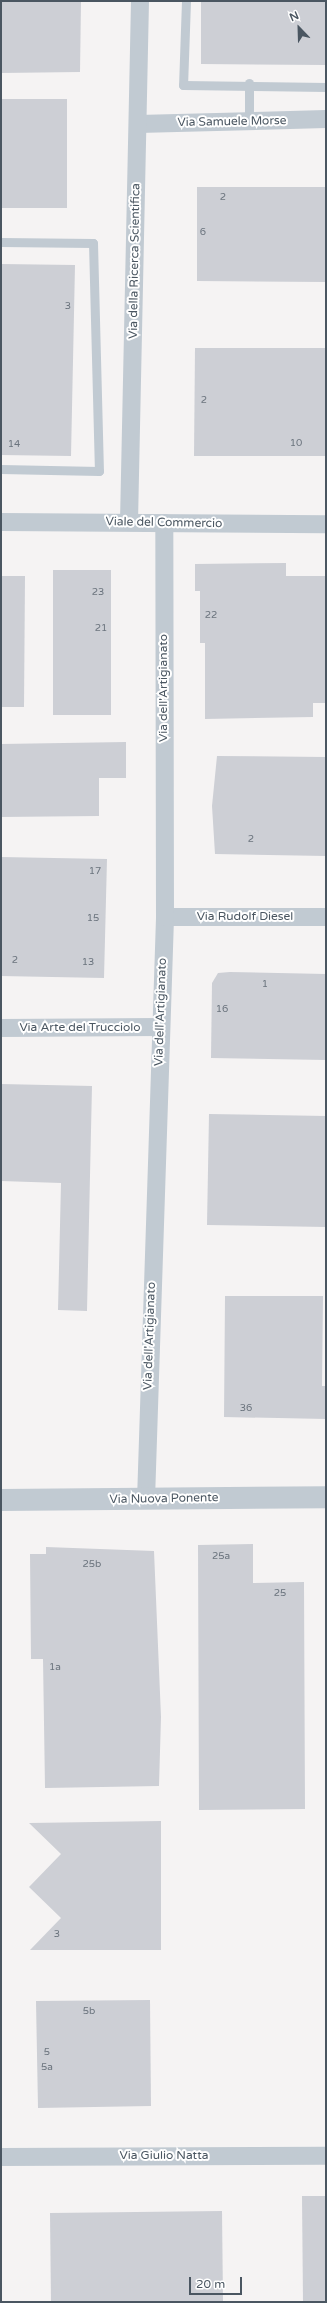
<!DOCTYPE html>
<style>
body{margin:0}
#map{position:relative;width:327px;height:2303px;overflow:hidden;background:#f5f3f3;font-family:"Varela Round",sans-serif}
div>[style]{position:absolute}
.building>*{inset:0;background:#cdcfd5}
.service>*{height:9px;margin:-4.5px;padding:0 4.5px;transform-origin:4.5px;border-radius:4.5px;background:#c1cad2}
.minor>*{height:18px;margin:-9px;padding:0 9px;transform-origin:9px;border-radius:9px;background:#c1cad2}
.tertiary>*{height:22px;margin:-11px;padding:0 11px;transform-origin:11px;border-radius:11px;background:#c1cad2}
span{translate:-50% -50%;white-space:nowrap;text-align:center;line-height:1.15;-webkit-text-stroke:4px #fff;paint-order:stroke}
.number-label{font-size:10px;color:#6b747e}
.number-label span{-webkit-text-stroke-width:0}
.street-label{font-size:12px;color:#4a5661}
.frame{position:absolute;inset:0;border:2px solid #4a5661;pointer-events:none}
.north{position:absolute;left:279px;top:8px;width:40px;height:40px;-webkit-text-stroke:3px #fff;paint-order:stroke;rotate:337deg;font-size:11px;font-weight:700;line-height:16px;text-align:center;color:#4a5661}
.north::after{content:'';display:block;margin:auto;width:14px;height:18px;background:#4a5661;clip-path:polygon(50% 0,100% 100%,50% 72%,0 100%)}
.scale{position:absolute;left:189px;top:2277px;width:53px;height:18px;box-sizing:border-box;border:2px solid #4a5661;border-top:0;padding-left:5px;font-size:12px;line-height:14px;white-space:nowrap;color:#4a5661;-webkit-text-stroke:3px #fff;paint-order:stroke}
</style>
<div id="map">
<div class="building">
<i style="clip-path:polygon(1px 1px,81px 1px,80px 72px,1px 73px)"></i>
<i style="clip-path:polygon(201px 1px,326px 1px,326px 65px,201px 64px)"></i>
<i style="clip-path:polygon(1px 99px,67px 99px,67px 208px,1px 208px)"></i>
<i style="clip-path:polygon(197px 187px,326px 187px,326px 282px,197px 281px)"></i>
<i style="clip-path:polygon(1px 264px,75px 265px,71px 456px,1px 455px)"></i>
<i style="clip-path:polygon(195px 348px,326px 348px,326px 456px,194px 456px)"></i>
<i style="clip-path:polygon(286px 563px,286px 576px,326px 576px,326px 703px,313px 703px,313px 717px,205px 719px,205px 643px,200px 643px,200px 591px,195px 591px,195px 564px)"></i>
<i style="clip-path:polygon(53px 570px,111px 570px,111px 715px,53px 715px)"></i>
<i style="clip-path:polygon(1px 576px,25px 576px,24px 707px,1px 707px)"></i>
<i style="clip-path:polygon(126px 742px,126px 778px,99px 778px,99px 816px,1px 817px,1px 744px)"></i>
<i style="clip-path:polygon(217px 756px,326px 757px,326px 856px,215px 854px,212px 806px)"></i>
<i style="clip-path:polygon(1px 857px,107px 859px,104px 978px,1px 976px)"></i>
<i style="clip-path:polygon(230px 972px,326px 974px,326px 1060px,211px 1058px,212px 983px,218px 973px)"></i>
<i style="clip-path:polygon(1px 1084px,92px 1086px,87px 1311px,58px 1310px,61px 1183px,1px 1181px)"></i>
<i style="clip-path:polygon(209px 1114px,326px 1116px,326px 1227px,207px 1225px)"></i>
<i style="clip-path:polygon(225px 1296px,323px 1296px,322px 1386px,326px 1386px,326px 1419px,224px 1417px)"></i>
<i style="clip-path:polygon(253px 1544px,253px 1583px,304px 1582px,305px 1809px,199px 1810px,198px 1545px)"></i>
<i style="clip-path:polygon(46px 1547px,154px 1551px,161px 1717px,159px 1786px,45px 1788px,43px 1659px,31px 1659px,30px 1554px,46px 1554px)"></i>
<i style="clip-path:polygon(161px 1821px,161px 1950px,30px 1950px,61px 1918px,29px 1887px,61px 1854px,29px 1823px)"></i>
<i style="clip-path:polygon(150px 2000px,151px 2106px,38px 2108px,36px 2001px)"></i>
<i style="clip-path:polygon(302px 2196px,326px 2196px,326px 2302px,303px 2302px)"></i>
<i style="clip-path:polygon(222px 2211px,223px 2302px,51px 2302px,50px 2213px)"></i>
</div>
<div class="service">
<i style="left:186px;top:1px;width:84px;rotate:92deg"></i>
<i style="left:183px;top:85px;width:143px;rotate:0.8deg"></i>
<i style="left:249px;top:83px;width:39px;rotate:90deg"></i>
<i style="left:1px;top:242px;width:92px;rotate:0.6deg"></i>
<i style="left:93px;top:243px;width:228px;rotate:88.5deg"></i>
<i style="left:99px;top:471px;width:98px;rotate:-178.8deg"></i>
</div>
<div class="minor">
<i style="left:138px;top:124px;width:188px;rotate:-1.5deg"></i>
<i style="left:1px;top:522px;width:325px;rotate:0.4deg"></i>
<i style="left:129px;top:522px;width:521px;rotate:-88.79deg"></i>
<i style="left:165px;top:917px;width:161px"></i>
<i style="left:1px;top:1028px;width:158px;rotate:-0.4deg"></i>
<i style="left:146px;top:1500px;width:583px;rotate:-88.13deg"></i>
<i style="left:165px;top:917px;width:394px;rotate:-90.1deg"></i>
<i style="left:1px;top:2157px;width:325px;rotate:-0.2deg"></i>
</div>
<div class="tertiary">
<i style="left:1px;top:1500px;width:325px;rotate:-0.5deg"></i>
</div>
<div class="number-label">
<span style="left:223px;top:198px">2</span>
<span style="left:203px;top:233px">6</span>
<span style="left:68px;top:307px">3</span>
<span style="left:204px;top:401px">2</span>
<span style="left:296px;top:444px">10</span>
<span style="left:14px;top:445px">14</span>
<span style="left:98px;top:593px">23</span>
<span style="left:211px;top:616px">22</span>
<span style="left:101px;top:629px">21</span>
<span style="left:251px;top:840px">2</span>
<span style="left:95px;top:872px">17</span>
<span style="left:93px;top:919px">15</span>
<span style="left:15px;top:961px">2</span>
<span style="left:88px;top:963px">13</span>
<span style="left:265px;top:985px">1</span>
<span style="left:222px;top:1010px">16</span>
<span style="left:246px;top:1409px">36</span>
<span style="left:221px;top:1557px">25a</span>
<span style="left:92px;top:1565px">25b</span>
<span style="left:280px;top:1594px">25</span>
<span style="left:55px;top:1668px">1a</span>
<span style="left:57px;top:1935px">3</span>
<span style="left:89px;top:2012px">5b</span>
<span style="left:47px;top:2053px">5</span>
<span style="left:47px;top:2068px">5a</span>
</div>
<div class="street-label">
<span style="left:232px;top:122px;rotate:-1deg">Via Samuele Morse</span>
<span style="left:135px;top:261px;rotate:-89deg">Via della Ricerca Scientifica</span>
<span style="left:164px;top:523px;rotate:1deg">Viale del Commercio</span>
<span style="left:164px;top:688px;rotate:-90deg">Via dell'Artigianato</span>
<span style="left:245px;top:917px">Via Rudolf Diesel</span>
<span style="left:161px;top:1012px;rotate:-88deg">Via dell'Artigianato</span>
<span style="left:80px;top:1028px">Via Arte del Trucciolo</span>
<span style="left:150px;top:1336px;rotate:-88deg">Via dell'Artigianato</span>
<span style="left:164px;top:1499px;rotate:-1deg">Via Nuova Ponente</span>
<span style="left:164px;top:2156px">Via Giulio Natta</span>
</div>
<div class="frame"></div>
<div class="north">N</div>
<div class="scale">20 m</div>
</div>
